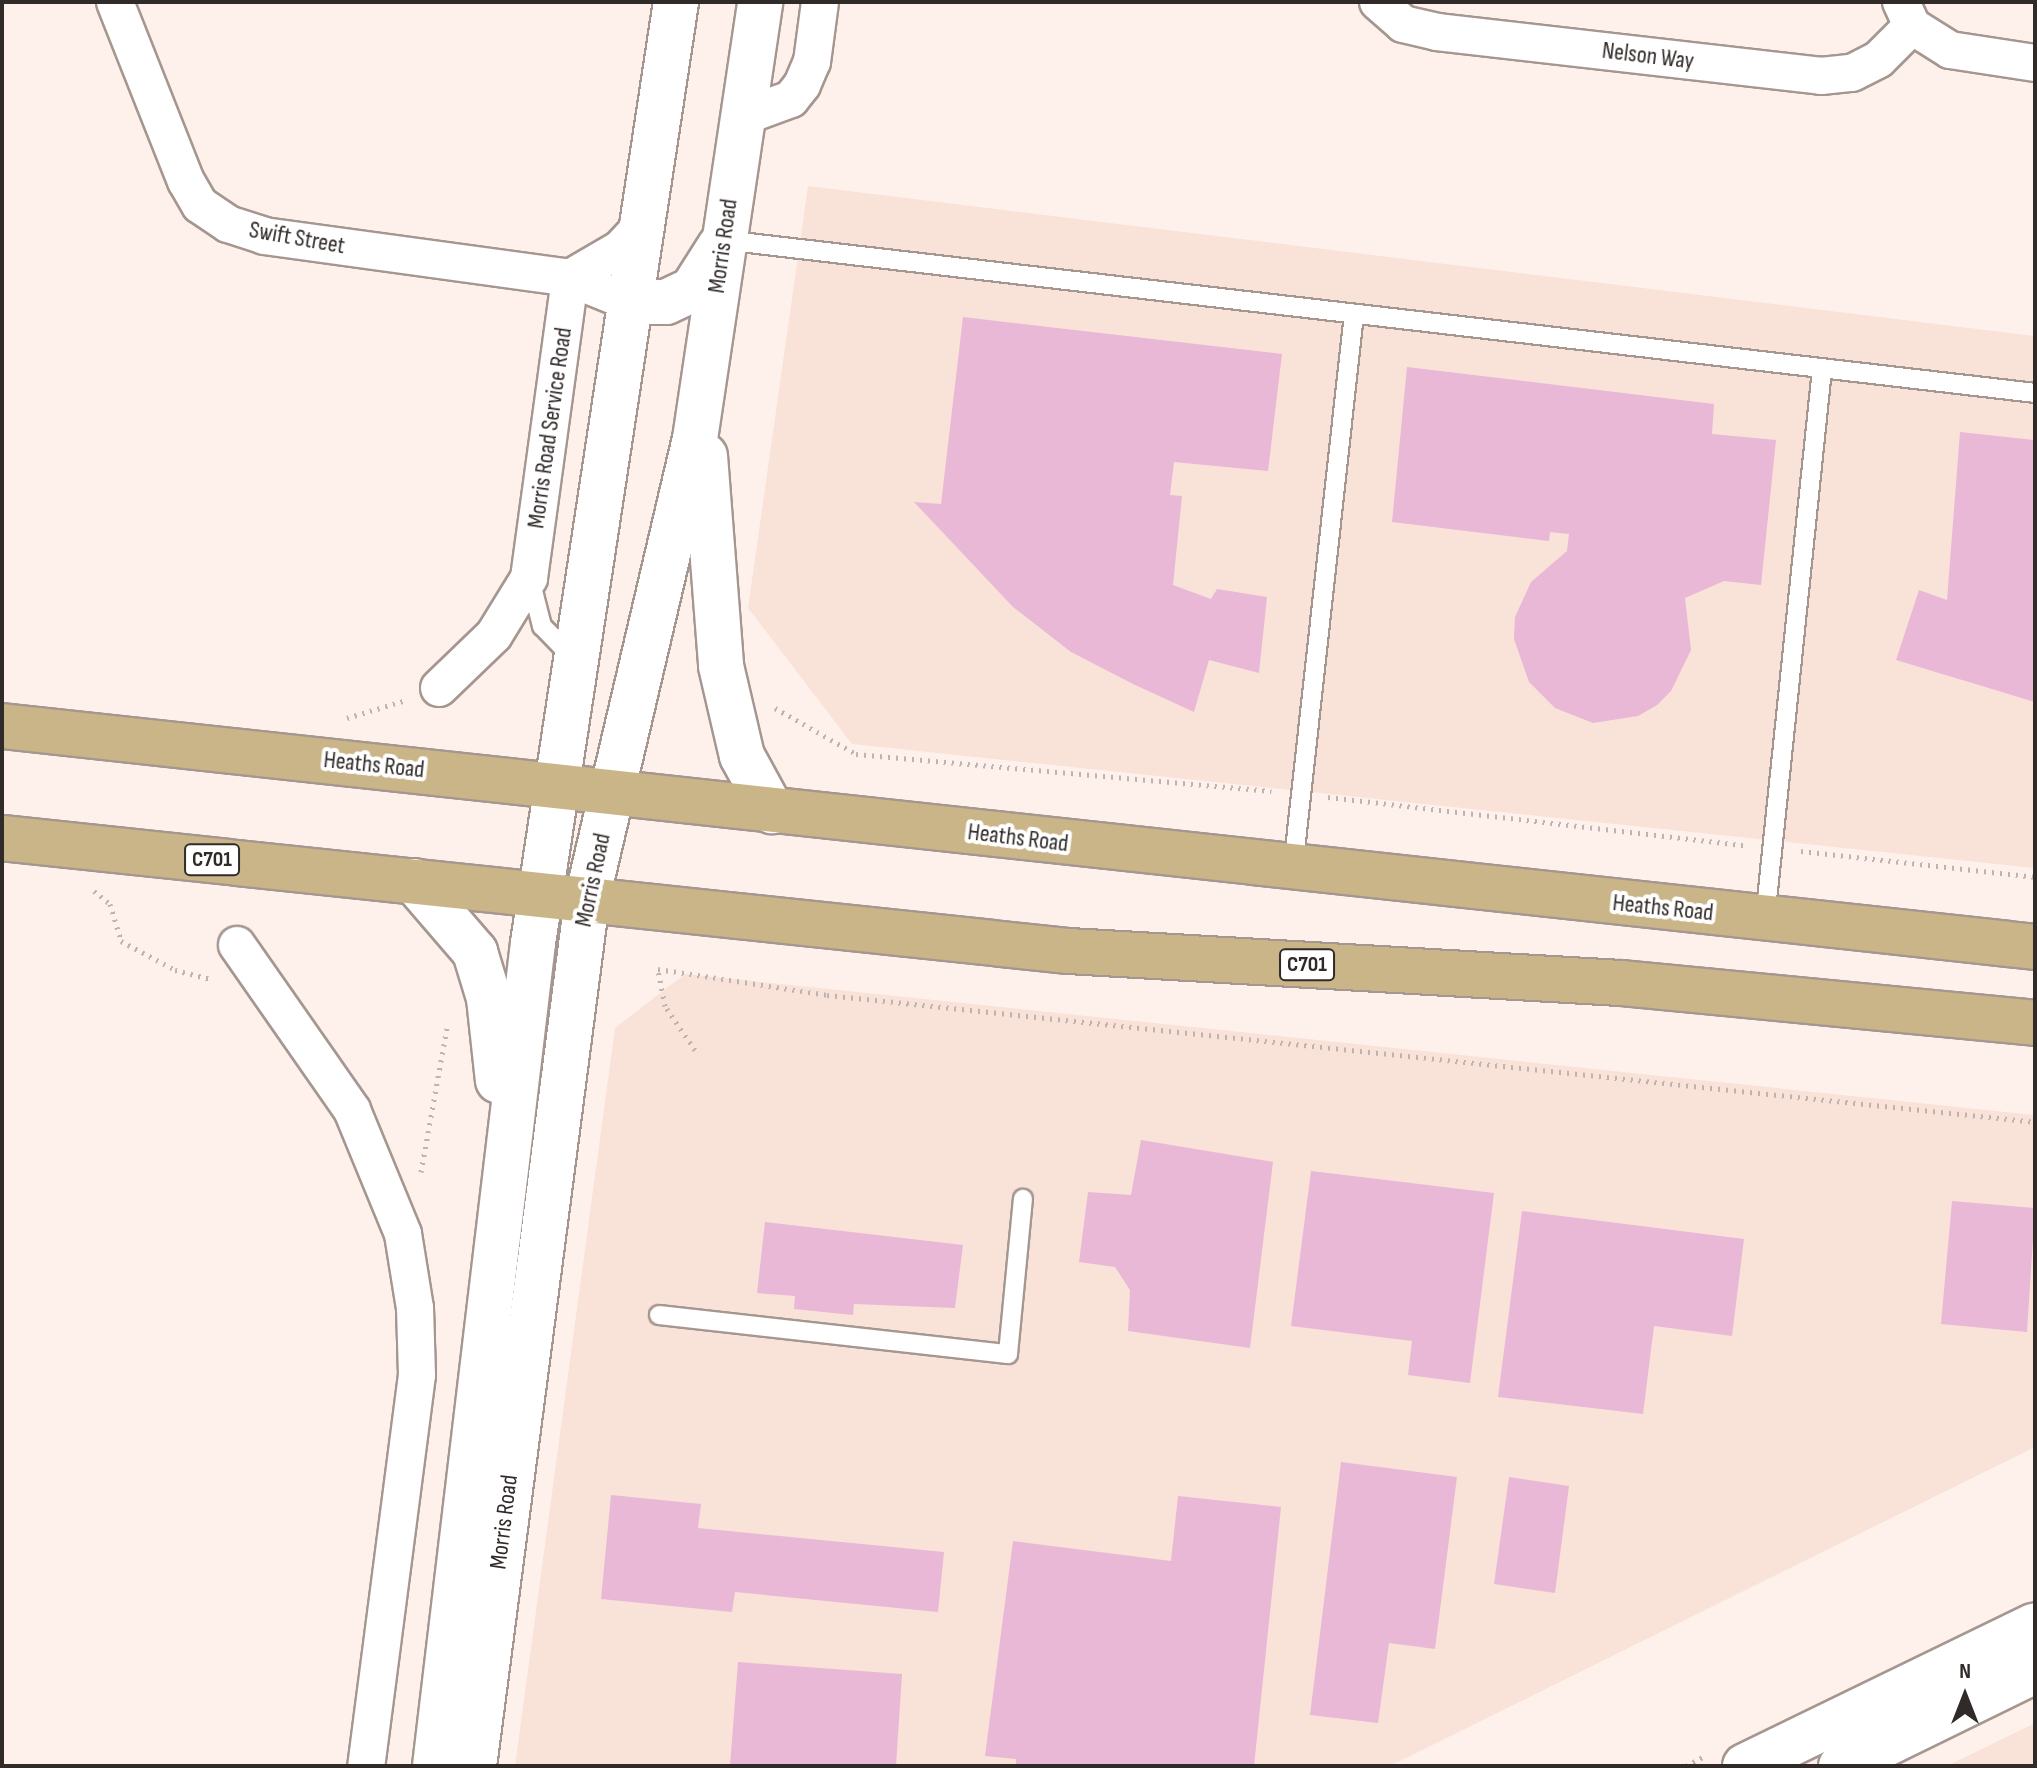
<!DOCTYPE html>
<style>
body{margin:0}
#map{position:relative;width:2037px;height:1768px;overflow:hidden;background:#fef1ec;font-family:"Sofia Sans Condensed",sans-serif}
div>[style]{position:absolute}
.built>*{inset:0;background:#f9e2d8}
.building>*{inset:0;background:#e9b8d7}
.path>*{height:5px;margin-top:-2.5px;transform-origin:0;background:repeating-linear-gradient(90deg,#beb3af 0 2px,transparent 0 8px)}
.roads{filter:drop-shadow(2px 0 #a59790) drop-shadow(-2px 0 #a59790) drop-shadow(0 2px #a59790) drop-shadow(0 -2px #a59790)}
.service>*{height:18px;margin:-9px;padding:0 9px;transform-origin:9px;border-radius:9px;background:#fff}
.minor>*{height:36px;margin:-18px;padding:0 18px;transform-origin:18px;border-radius:18px;background:#fff}
.tertiary>*{height:44px;margin:-22px;padding:0 22px;transform-origin:22px;border-radius:22px;background:#fff}
.primary>*{height:44px;margin:-22px;padding:0 22px;transform-origin:22px;border-radius:22px;background:#cab588}
span{translate:-50% -50%;white-space:nowrap;text-align:center;line-height:1.15;-webkit-text-stroke:8px #fff;paint-order:stroke}
.shield-label span{padding:2px 6px;background:#fff;border:2px solid;border-radius:6px;-webkit-text-stroke-width:0}
.shield-label{font-size:22px;color:#302a28;font-weight:700}
.street-label{font-size:24px;color:#302a28}
.frame{position:absolute;inset:0;border:4px solid #302a28;pointer-events:none}
.north{position:absolute;left:1925px;top:1656px;width:80px;height:80px;-webkit-text-stroke:6px #fff;paint-order:stroke;rotate:0deg;font-size:22px;font-weight:700;line-height:32px;text-align:center;color:#302a28}
.north::after{content:'';display:block;margin:auto;width:28px;height:36px;background:#302a28;clip-path:polygon(50% 0,100% 100%,50% 72%,0 100%)}
</style>
<div id="map">
<div class="built">
<i style="clip-path:polygon(808px 186px,2035px 336px,2035px 868px,852px 744px,748px 608px)"></i>
<i style="clip-path:polygon(685px 974px,2035px 1115px,2035px 1447px,1390px 1766px,515px 1766px,615px 1028px)"></i>
<i style="clip-path:polygon(2035px 1723px,2035px 1766px,1947px 1766px)"></i>
</div>
<div class="building">
<i style="clip-path:polygon(963px 317px,1282px 354px,1268px 471px,1174px 462px,1170px 495px,1182px 496px,1173px 585px,1211px 599px,1217px 589px,1267px 597px,1259px 673px,1209px 660px,1194px 712px,1133px 684px,1071px 652px,1013px 607px,914px 502px,941px 504px)"></i>
<i style="clip-path:polygon(1407px 367px,1714px 404px,1712px 434px,1776px 440px,1761px 585px,1724px 581px,1685px 598px,1691px 650px,1671px 691px,1657px 705px,1638px 716px,1593px 723px,1555px 708px,1529px 682px,1514px 639px,1515px 617px,1531px 582px,1567px 551px,1569px 534px,1550px 532px,1549px 541px,1392px 522px)"></i>
<i style="clip-path:polygon(1960px 432px,2035px 440px,2035px 702px,1896px 660px,1919px 590px,1947px 600px)"></i>
<i style="clip-path:polygon(1141px 1140px,1273px 1162px,1250px 1348px,1128px 1331px,1130px 1290px,1115px 1267px,1079px 1262px,1088px 1192px,1131px 1195px)"></i>
<i style="clip-path:polygon(1311px 1171px,1494px 1193px,1470px 1383px,1408px 1375px,1412px 1341px,1291px 1326px)"></i>
<i style="clip-path:polygon(1952px 1201px,2035px 1208px,2027px 1332px,1941px 1324px)"></i>
<i style="clip-path:polygon(1522px 1211px,1744px 1239px,1732px 1336px,1654px 1326px,1643px 1414px,1498px 1397px)"></i>
<i style="clip-path:polygon(765px 1222px,963px 1245px,955px 1308px,854px 1304px,853px 1315px,794px 1309px,795px 1296px,757px 1293px)"></i>
<i style="clip-path:polygon(1341px 1462px,1457px 1477px,1435px 1649px,1389px 1643px,1378px 1723px,1310px 1715px)"></i>
<i style="clip-path:polygon(1509px 1477px,1569px 1486px,1555px 1593px,1494px 1584px)"></i>
<i style="clip-path:polygon(611px 1495px,701px 1504px,698px 1528px,944px 1552px,938px 1612px,735px 1592px,732px 1612px,601px 1599px)"></i>
<i style="clip-path:polygon(1178px 1496px,1281px 1507px,1254px 1766px,1016px 1766px,1016px 1759px,985px 1756px,1013px 1541px,1171px 1561px)"></i>
<i style="clip-path:polygon(738px 1662px,902px 1674px,896px 1766px,730px 1766px)"></i>
</div>
<div class="path">
<i style="left:775px;top:708px;width:93px;rotate:29.6deg"></i>
<i style="left:856px;top:754px;width:417px;rotate:5.1deg"></i>
<i style="left:347px;top:718px;width:59px;rotate:-16.9deg"></i>
<i style="left:1328px;top:797px;width:419px;rotate:6.6deg"></i>
<i style="left:1801px;top:851px;width:235px;rotate:6.3deg"></i>
<i style="left:94px;top:891px;width:21px;rotate:39deg"></i>
<i style="left:110px;top:904px;width:39px;rotate:73deg"></i>
<i style="left:121px;top:941px;width:61px;rotate:28.2deg"></i>
<i style="left:175px;top:970px;width:37px;rotate:14deg"></i>
<i style="left:695px;top:1050px;width:53px;rotate:-124.3deg"></i>
<i style="left:665px;top:1006px;width:38px;rotate:-101deg"></i>
<i style="left:658px;top:969px;width:171px;rotate:8.7deg"></i>
<i style="left:827px;top:995px;width:1215px;rotate:6deg"></i>
<i style="left:421px;top:1172px;width:146px;rotate:-79.8deg"></i>
<i style="left:1686px;top:1766px;width:19px;rotate:-28deg"></i>
</div>
<div class="roads">
<div class="service">
<i style="left:723px;top:240px;width:1321px;rotate:6.65deg"></i>
<i style="left:530px;top:579px;width:49px;rotate:75.7deg"></i>
<i style="left:542px;top:626px;width:45px;rotate:45.9deg"></i>
<i style="left:1293px;top:868px;width:557px;rotate:-83.72deg"></i>
<i style="left:1765px;top:919px;width:553px;rotate:-84.08deg"></i>
<i style="left:659px;top:1315px;width:351px;rotate:6.4deg"></i>
<i style="left:1008px;top:1354px;width:156px;rotate:-84.5deg"></i>
</div>
<div class="minor">
<i style="left:115px;top:2px;width:193px;rotate:68.4deg"></i>
<i style="left:186px;top:181px;width:28px;rotate:60deg"></i>
<i style="left:200px;top:205px;width:34px;rotate:34deg"></i>
<i style="left:228px;top:224px;width:38px;rotate:18deg"></i>
<i style="left:264px;top:236px;width:309px;rotate:7.8deg"></i>
<i style="left:570px;top:278px;width:64px;rotate:22.1deg"></i>
<i style="left:1378px;top:2px;width:33px;rotate:41deg"></i>
<i style="left:1403px;top:24px;width:35px;rotate:13deg"></i>
<i style="left:1437px;top:32px;width:387px;rotate:6.5deg"></i>
<i style="left:1821px;top:76px;width:31px;rotate:-6deg"></i>
<i style="left:1852px;top:73px;width:30px;rotate:-27deg"></i>
<i style="left:1879px;top:59px;width:47px;rotate:-45deg"></i>
<i style="left:1901px;top:2px;width:26px;rotate:65deg"></i>
<i style="left:1912px;top:26px;width:45px;rotate:32.3deg"></i>
<i style="left:1950px;top:50px;width:86px;rotate:8.7deg"></i>
<i style="left:742px;top:117px;width:52px;rotate:-20.2deg"></i>
<i style="left:791px;top:99px;width:18px;rotate:-52deg"></i>
<i style="left:802px;top:85px;width:25px;rotate:-67deg"></i>
<i style="left:812px;top:62px;width:61px;rotate:-82.4deg"></i>
<i style="left:570px;top:278px;width:58px;rotate:-30.1deg"></i>
<i style="left:620px;top:249px;width:25px;rotate:-47deg"></i>
<i style="left:637px;top:231px;width:20px;rotate:-79deg"></i>
<i style="left:439px;top:688px;width:76px;rotate:-43.9deg"></i>
<i style="left:494px;top:635px;width:67px;rotate:-58.4deg"></i>
<i style="left:529px;top:578px;width:303px;rotate:-82.2deg"></i>
<i style="left:237px;top:945px;width:201px;rotate:55.1deg"></i>
<i style="left:352px;top:1110px;width:134px;rotate:67.6deg"></i>
<i style="left:403px;top:1234px;width:75px;rotate:80.8deg"></i>
<i style="left:415px;top:1308px;width:67px;rotate:88.3deg"></i>
<i style="left:417px;top:1375px;width:394px;rotate:97.4deg"></i>
</div>
<div class="tertiary">
<i style="left:629px;top:302px;width:37px"></i>
<i style="left:666px;top:302px;width:29px;rotate:-25deg"></i>
<i style="left:692px;top:290px;width:52px;rotate:-57.5deg"></i>
<i style="left:705px;top:456px;width:211px;rotate:85.6deg"></i>
<i style="left:721px;top:666px;width:92px;rotate:76.9deg"></i>
<i style="left:742px;top:756px;width:63px;rotate:61.4deg"></i>
<i style="left:414px;top:881px;width:94px;rotate:49.3deg"></i>
<i style="left:475px;top:952px;width:48px;rotate:73.1deg"></i>
<i style="left:489px;top:998px;width:83px;rotate:83.8deg"></i>
<i style="left:435px;top:1766px;width:829px;rotate:-83.21deg"></i>
<i style="left:533px;top:943px;width:952px;rotate:-81.36deg"></i>
<i style="left:474px;top:1766px;width:874px;rotate:-82.57deg"></i>
<i style="left:587px;top:899px;width:473px;rotate:-76.8deg"></i>
<i style="left:695px;top:439px;width:442px;rotate:-81.5deg"></i>
<i style="left:1745px;top:1766px;width:322px;rotate:-25.9deg"></i>
<i style="left:1841px;top:1766px;width:216px;rotate:-26.1deg"></i>
</div>
<div class="primary">
<i style="left:2px;top:726px;width:2045px;rotate:6.2deg"></i>
<i style="left:2px;top:838px;width:1073px;rotate:6.05deg"></i>
<i style="left:1069px;top:951px;width:553px;rotate:3.32deg"></i>
<i style="left:1621px;top:983px;width:416px;rotate:5.5deg"></i>
</div>
</div>
<div class="shield-label">
<span style="left:212px;top:860px">C701</span>
<span style="left:1307px;top:965px">C701</span>
</div>
<div class="street-label">
<span style="left:1648px;top:56px;rotate:7deg">Nelson Way</span>
<span style="left:297px;top:238px;rotate:10deg">Swift Street</span>
<span style="left:723px;top:246px;rotate:-82deg">Morris Road</span>
<span style="left:550px;top:428px;rotate:-82deg">Morris Road Service Road</span>
<span style="left:374px;top:765px;rotate:6deg">Heaths Road</span>
<span style="left:1018px;top:838px;rotate:7deg">Heaths Road</span>
<span style="left:593px;top:880px;rotate:-78deg">Morris Road</span>
<span style="left:1663px;top:908px;rotate:6deg">Heaths Road</span>
<span style="left:504px;top:1522px;rotate:-83deg">Morris Road</span>
</div>
<div class="frame"></div>
<div class="north">N</div>
</div>
